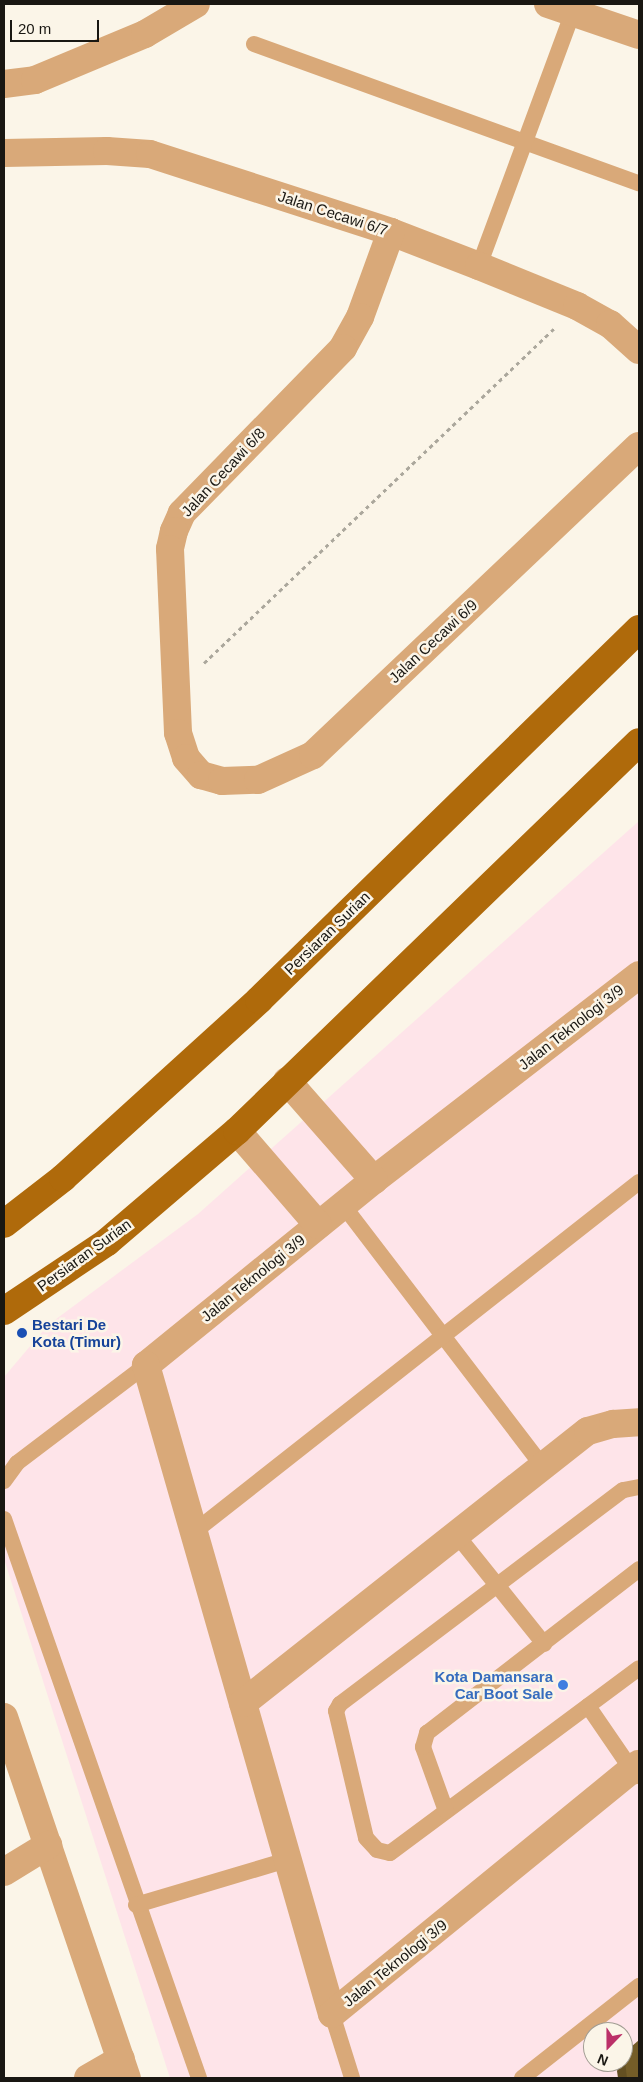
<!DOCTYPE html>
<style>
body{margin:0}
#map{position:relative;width:643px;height:2082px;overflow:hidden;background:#fbf5e8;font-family:Helvetica,sans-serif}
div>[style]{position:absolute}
.industrial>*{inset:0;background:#fee4e9}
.path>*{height:3px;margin-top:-1.5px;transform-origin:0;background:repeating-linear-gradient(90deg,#aba79c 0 4px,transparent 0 8px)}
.lane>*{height:16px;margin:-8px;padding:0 8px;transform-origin:8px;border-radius:8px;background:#d9a979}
.street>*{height:28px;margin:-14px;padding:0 14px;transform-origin:14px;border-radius:14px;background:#d9a979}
.primary>*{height:28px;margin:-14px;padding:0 14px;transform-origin:14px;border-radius:14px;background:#af6a0b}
.wall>*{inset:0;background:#645022}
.building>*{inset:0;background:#745d28}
.dots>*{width:14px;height:14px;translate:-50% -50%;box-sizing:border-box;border:2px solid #fbf5e8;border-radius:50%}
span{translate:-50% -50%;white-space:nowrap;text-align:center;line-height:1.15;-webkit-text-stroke:5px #fbf5e8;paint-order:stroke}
.street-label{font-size:15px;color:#191712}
.transit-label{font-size:15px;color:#164399;font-weight:700}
.left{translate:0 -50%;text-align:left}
.shop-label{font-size:15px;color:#366cbe;font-weight:700}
.right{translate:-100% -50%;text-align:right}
.frame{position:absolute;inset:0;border:5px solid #191712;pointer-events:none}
.north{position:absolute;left:583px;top:2022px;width:50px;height:50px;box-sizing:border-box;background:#fbf5e8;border:1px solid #a19c92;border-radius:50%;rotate:202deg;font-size:14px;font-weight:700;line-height:20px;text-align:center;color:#191712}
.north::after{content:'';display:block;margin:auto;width:18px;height:22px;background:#bb3068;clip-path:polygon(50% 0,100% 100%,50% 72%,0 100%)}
.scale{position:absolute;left:10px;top:20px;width:89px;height:22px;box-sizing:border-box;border:2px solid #191712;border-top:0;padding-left:6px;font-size:15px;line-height:18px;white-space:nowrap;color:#191712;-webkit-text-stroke:4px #fbf5e8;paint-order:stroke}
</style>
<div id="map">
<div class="industrial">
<i style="clip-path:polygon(evenodd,639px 821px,639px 2078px,170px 2078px,4px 1559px,4px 1377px,48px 1325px,198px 1214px,639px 821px,593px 2032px,623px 2032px,623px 2062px,593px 2062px,593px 2032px)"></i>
</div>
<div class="path">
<i style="left:204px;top:663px;width:486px;rotate:-43.7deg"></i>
</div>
<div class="lane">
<i style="left:254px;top:44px;width:409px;rotate:19.9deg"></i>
<i style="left:479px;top:266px;width:271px;rotate:-69.7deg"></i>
<i style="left:343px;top:1205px;width:327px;rotate:52.6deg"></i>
<i style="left:4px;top:1481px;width:22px;rotate:-54deg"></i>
<i style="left:17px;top:1463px;width:162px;rotate:-37.2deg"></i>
<i style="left:639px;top:1487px;width:16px;rotate:169deg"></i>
<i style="left:623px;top:1490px;width:355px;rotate:142.9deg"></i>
<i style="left:340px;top:1704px;width:8px;rotate:120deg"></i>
<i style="left:336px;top:1711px;width:130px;rotate:76.7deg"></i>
<i style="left:366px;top:1838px;width:16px;rotate:47deg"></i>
<i style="left:377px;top:1850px;width:13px;rotate:13deg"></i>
<i style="left:390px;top:1853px;width:310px;rotate:-36.6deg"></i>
<i style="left:4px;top:1519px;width:592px;rotate:70.77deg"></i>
<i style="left:194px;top:1532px;width:566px;rotate:-38.19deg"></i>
<i style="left:456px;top:1534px;width:141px;rotate:51.3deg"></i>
<i style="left:588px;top:1706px;width:85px;rotate:55.6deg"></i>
<i style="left:446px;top:1811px;width:68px;rotate:-109.8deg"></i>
<i style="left:423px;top:1747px;width:15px;rotate:-74deg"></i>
<i style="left:427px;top:1733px;width:268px;rotate:-37.7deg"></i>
<i style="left:136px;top:1905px;width:158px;rotate:-16.6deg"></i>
<i style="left:332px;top:2014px;width:67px;rotate:72.6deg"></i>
<i style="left:522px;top:2078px;width:149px;rotate:-38.2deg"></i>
</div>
<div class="street">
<i style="left:548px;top:4px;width:96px;rotate:18.8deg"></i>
<i style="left:4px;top:84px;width:31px;rotate:-7deg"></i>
<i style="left:35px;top:80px;width:119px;rotate:-22.7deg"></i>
<i style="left:145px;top:34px;width:59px;rotate:-30.5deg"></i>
<i style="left:4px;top:153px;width:103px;rotate:-1.1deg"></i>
<i style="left:107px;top:151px;width:43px;rotate:4deg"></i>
<i style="left:150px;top:154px;width:253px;rotate:17.9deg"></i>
<i style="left:391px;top:232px;width:94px;rotate:21.1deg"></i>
<i style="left:479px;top:266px;width:106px;rotate:22.2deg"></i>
<i style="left:577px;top:306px;width:38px;rotate:29deg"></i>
<i style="left:610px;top:324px;width:39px;rotate:42deg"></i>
<i style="left:391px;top:232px;width:90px;rotate:110deg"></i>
<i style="left:360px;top:317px;width:35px;rotate:119deg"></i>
<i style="left:343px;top:348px;width:231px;rotate:134.3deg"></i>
<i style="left:182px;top:513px;width:20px;rotate:114deg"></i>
<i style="left:174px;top:531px;width:18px;rotate:103deg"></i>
<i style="left:170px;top:549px;width:184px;rotate:87.5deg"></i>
<i style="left:178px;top:733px;width:26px;rotate:72deg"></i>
<i style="left:186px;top:758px;width:23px;rotate:49deg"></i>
<i style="left:201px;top:775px;width:22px;rotate:16deg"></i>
<i style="left:222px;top:781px;width:36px;rotate:-2deg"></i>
<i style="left:258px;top:780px;width:60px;rotate:-24.4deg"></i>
<i style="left:313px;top:755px;width:449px;rotate:-43.5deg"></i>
<i style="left:639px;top:975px;width:335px;rotate:142.3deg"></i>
<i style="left:374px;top:1180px;width:294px;rotate:140.9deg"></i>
<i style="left:146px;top:1365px;width:675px;rotate:74.01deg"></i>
<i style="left:332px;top:2014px;width:396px;rotate:-39.2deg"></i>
<i style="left:287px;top:1081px;width:132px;rotate:48.7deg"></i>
<i style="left:237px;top:1131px;width:124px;rotate:49.2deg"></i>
<i style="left:243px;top:1703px;width:439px;rotate:-38.3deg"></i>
<i style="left:588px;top:1431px;width:26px;rotate:-16deg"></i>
<i style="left:613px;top:1424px;width:26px;rotate:-4deg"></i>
<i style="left:4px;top:1717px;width:381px;rotate:71.2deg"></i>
<i style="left:4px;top:1872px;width:52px;rotate:-31.5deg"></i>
<i style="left:88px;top:2078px;width:38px;rotate:-30deg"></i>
</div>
<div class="primary">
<i style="left:4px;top:1224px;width:75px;rotate:-37.9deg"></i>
<i style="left:63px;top:1178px;width:265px;rotate:-42.2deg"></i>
<i style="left:259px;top:1000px;width:531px;rotate:-44.31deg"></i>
<i style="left:4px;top:1311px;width:124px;rotate:-33.8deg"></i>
<i style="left:107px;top:1242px;width:171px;rotate:-40.5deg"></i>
<i style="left:237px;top:1131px;width:559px;rotate:-44.06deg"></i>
</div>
<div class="wall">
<i style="clip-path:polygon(624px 2053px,639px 2078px,618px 2078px,617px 2071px,621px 2062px,623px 2062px,623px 2056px)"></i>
</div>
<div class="building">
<i style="clip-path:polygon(639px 2040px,639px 2078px,627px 2078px,624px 2053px)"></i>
</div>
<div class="dots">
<i style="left:22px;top:1333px;background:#1a4fb4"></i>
<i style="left:563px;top:1685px;background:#3f7fe0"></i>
</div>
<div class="street-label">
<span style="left:333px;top:213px;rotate:18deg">Jalan Cecawi 6/7</span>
<span style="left:223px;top:472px;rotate:-47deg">Jalan Cecawi 6/8</span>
<span style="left:433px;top:641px;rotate:-43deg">Jalan Cecawi 6/9</span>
<span style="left:327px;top:933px;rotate:-44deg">Persiaran Surian</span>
<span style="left:571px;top:1027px;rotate:-38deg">Jalan Teknologi 3/9</span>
<span style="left:84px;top:1255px;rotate:-36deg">Persiaran Surian</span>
<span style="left:253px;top:1278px;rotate:-39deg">Jalan Teknologi 3/9</span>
<span style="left:395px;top:1963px;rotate:-39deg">Jalan Teknologi 3/9</span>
</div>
<div class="transit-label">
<span class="left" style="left:32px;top:1333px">Bestari De<br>Kota (Timur)</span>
</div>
<div class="shop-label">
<span class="right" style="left:553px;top:1685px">Kota Damansara<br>Car Boot Sale</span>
</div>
<div class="frame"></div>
<div class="north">N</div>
<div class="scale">20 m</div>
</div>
